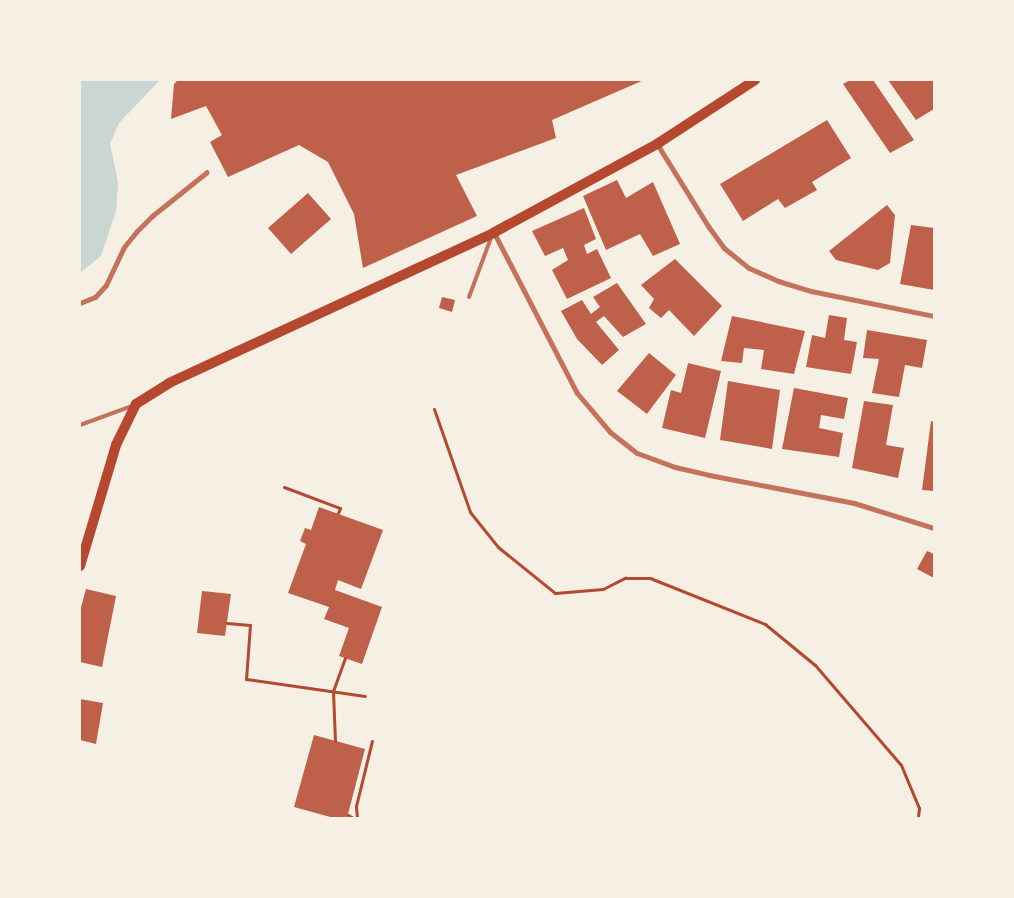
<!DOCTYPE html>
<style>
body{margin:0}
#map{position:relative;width:1014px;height:898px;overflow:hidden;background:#f6efe4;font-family:Inter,sans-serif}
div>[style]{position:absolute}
.water>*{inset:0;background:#c9d6d2}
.building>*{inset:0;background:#bf614a}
.path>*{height:3px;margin:-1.5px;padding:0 1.5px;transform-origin:1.5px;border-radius:1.5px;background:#b5482f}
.service>*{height:4px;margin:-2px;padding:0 2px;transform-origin:2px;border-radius:2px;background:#c5725c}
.minor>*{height:5px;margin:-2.5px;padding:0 2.5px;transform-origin:2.5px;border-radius:2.5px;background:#c5725c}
.secondary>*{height:10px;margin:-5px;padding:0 5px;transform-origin:5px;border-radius:5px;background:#b5482f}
span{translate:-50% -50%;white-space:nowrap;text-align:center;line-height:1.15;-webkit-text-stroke:4px #f6efe4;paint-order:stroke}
.frame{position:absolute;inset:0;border:81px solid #f6efe4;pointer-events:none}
</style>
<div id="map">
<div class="water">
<i style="clip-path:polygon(80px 80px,160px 80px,119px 123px,110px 144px,118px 182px,116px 211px,101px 256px,80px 273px)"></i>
</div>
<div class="building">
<i style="clip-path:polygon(178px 80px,644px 80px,552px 120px,556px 138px,456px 175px,477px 216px,363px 268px,354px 214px,328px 162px,299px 145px,228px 177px,210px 142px,222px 135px,206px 106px,171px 119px,174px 84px)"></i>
<i style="clip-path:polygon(850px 80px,873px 80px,914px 140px,890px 153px,843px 84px)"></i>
<i style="clip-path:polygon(888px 80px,934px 80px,934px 109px,916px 120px)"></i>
<i style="clip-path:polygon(827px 120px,851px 158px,812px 182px,817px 190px,785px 208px,778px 199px,743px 221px,720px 184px)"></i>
<i style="clip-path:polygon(617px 180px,626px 198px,653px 182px,680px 244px,653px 256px,640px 234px,606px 250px,583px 196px)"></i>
<i style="clip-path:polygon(308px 193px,331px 219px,291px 254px,268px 228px)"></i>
<i style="clip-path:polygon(887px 205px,895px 215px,890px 263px,878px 270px,836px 260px,829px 251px)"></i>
<i style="clip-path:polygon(584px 208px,596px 239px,584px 245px,587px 254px,597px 249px,611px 278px,567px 299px,552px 270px,568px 260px,563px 248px,545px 256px,532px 231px)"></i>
<i style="clip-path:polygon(911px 225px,934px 228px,934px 290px,900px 284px)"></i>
<i style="clip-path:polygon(675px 259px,722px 306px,694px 336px,669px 310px,661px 318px,649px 308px,654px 299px,641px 285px)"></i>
<i style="clip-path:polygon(617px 283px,646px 324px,623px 337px,604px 316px,596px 322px,619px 350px,602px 365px,577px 339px,561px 311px,582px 300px,591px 314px,600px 307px,593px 297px)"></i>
<i style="clip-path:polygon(442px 297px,455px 300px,452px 312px,439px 308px)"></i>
<i style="clip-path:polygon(829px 315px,847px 318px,844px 340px,857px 342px,851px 374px,806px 367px,812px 335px,825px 338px)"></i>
<i style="clip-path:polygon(732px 316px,805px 331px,794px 374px,761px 369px,764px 350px,744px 348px,742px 363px,721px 361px)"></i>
<i style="clip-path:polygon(867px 330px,927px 340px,922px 368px,905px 365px,899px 397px,872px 393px,879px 359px,863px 358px)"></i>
<i style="clip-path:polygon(649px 353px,676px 375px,647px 414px,617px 391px)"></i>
<i style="clip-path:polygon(688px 363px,721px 371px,705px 438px,662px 428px,671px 390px,681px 393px)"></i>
<i style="clip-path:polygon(728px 381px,780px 390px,772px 449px,720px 440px)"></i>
<i style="clip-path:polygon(794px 388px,848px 398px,844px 419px,821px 415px,819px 428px,843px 433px,839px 457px,782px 449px)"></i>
<i style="clip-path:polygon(864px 401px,893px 405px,886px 445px,904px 448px,898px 478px,852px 468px)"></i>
<i style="clip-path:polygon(931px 421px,934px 422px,934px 491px,922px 490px)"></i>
<i style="clip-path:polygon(319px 507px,383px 530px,361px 589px,338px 580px,335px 590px,382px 607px,362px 664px,339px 656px,349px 628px,324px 619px,329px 607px,288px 593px,306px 544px,300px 541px,305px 528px,311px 530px)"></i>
<i style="clip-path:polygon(927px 551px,934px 554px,934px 578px,917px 569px)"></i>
<i style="clip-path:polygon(86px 589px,116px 596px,102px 667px,80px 662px,80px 611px)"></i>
<i style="clip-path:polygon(202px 591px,231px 594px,225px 636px,197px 633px)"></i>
<i style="clip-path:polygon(80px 699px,103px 703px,96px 744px,80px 740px)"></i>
<i style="clip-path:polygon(314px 735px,365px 749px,347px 818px,334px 818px,294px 807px)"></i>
</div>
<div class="path">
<i style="left:434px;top:409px;width:109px;rotate:70.7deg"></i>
<i style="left:470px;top:512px;width:45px;rotate:51.3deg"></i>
<i style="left:498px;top:547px;width:73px;rotate:38.9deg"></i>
<i style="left:555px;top:593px;width:48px;rotate:-4.8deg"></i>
<i style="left:603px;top:589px;width:25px;rotate:-27deg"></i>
<i style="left:625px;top:578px;width:25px"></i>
<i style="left:650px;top:578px;width:124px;rotate:21.8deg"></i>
<i style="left:765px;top:624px;width:65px;rotate:39.4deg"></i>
<i style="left:815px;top:665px;width:132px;rotate:49.3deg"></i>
<i style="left:901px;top:765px;width:47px;rotate:67.3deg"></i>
<i style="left:919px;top:808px;width:10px;rotate:96deg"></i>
<i style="left:284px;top:487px;width:60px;rotate:20.6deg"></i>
<i style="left:340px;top:508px;width:5px;rotate:112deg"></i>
<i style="left:227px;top:623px;width:23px;rotate:5deg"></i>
<i style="left:250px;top:625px;width:54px;rotate:94.2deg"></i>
<i style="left:246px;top:679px;width:120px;rotate:8.1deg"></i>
<i style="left:335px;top:741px;width:50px;rotate:-92.3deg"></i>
<i style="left:333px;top:691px;width:35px;rotate:-70deg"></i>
<i style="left:348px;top:815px;width:6px;rotate:31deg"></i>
<i style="left:357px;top:818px;width:12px;rotate:-95deg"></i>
<i style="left:356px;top:806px;width:67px;rotate:-76.2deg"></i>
</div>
<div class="service">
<i style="left:469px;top:297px;width:66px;rotate:-69.6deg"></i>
<i style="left:80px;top:425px;width:55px;rotate:-20.1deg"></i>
</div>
<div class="minor">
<i style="left:657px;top:144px;width:97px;rotate:58.1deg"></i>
<i style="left:708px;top:226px;width:27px;rotate:54deg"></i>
<i style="left:724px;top:248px;width:32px;rotate:39deg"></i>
<i style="left:749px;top:268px;width:32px;rotate:24deg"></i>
<i style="left:778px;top:281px;width:34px;rotate:17deg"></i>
<i style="left:811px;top:291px;width:126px;rotate:11.5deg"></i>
<i style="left:494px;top:233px;width:180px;rotate:62.6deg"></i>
<i style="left:577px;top:393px;width:51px;rotate:49.8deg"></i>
<i style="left:610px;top:432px;width:34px;rotate:38deg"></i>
<i style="left:637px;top:453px;width:40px;rotate:20.2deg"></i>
<i style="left:675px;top:467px;width:35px;rotate:13deg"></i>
<i style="left:709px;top:475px;width:148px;rotate:10.9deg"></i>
<i style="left:854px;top:503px;width:84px;rotate:17.4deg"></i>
<i style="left:80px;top:303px;width:16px;rotate:-22deg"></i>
<i style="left:95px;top:297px;width:16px;rotate:-47deg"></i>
<i style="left:106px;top:285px;width:42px;rotate:-64.7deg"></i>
<i style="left:124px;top:247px;width:19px;rotate:-51deg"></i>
<i style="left:136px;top:232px;width:23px;rotate:-45deg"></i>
<i style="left:152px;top:216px;width:70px;rotate:-38.7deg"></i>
</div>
<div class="secondary">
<i style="left:80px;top:566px;width:126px;rotate:-73.4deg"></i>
<i style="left:116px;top:445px;width:46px;rotate:-64deg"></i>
<i style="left:136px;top:404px;width:39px;rotate:-32deg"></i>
<i style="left:169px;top:383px;width:357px;rotate:-24.8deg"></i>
<i style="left:493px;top:233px;width:187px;rotate:-28.5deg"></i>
<i style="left:657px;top:144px;width:117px;rotate:-33.1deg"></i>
</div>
<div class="frame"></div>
</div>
